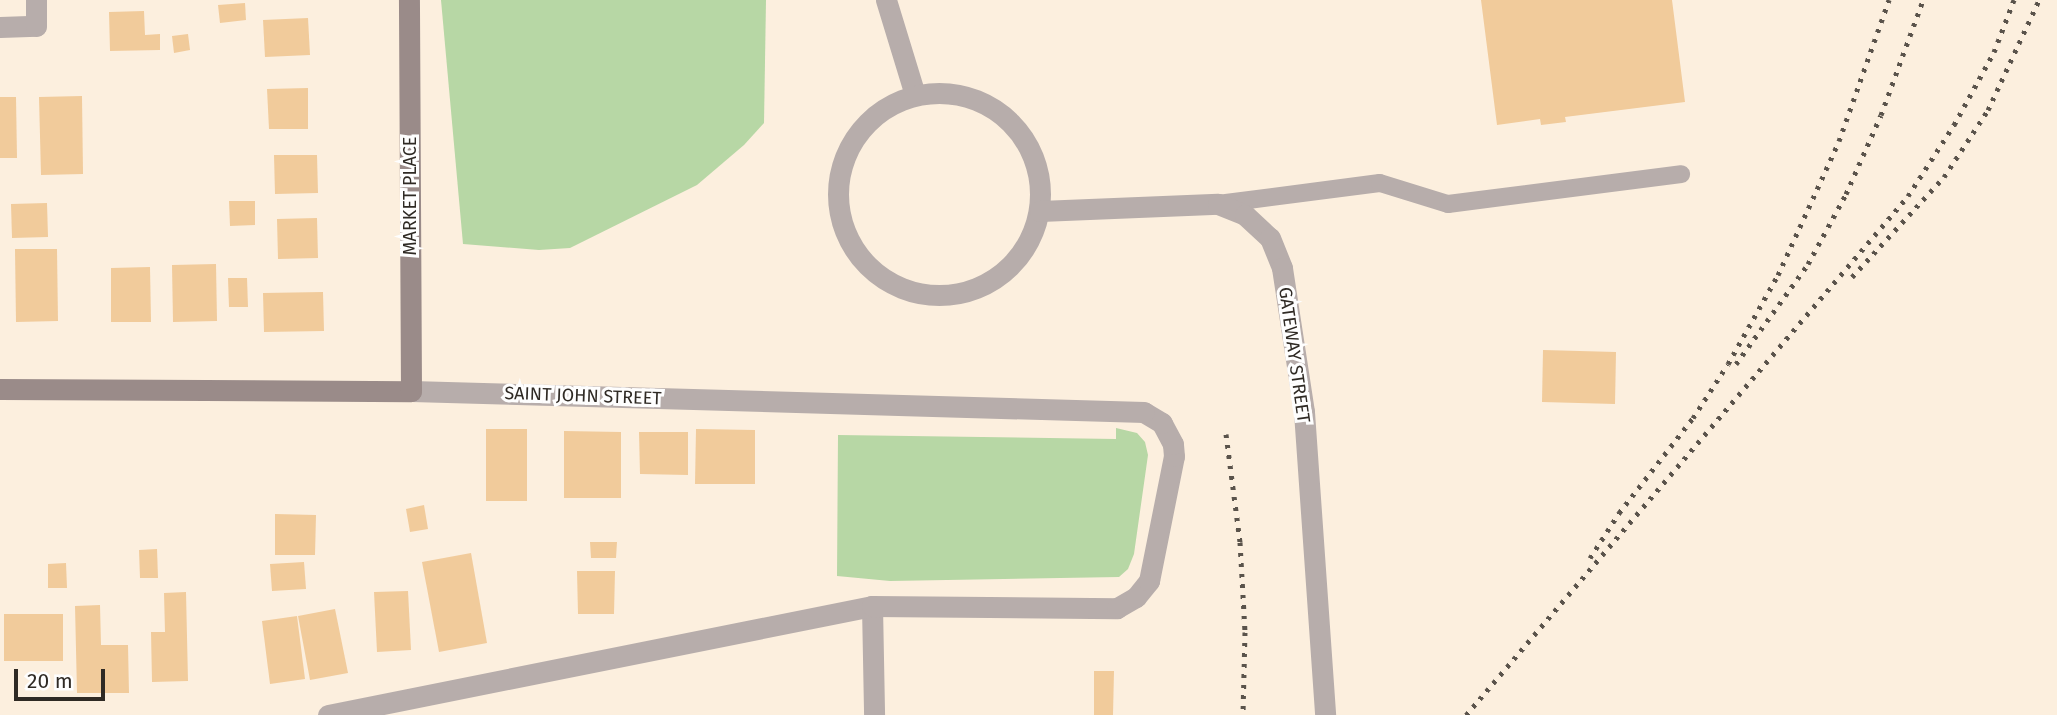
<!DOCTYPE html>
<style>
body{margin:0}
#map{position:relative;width:2057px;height:715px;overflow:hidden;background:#fcefde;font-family:"Fira Sans",sans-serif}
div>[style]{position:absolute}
.green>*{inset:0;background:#b7d7a5}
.building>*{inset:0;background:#f1cb9b}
.lane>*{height:18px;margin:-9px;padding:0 9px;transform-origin:9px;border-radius:9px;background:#b7adab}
.street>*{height:21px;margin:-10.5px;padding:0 10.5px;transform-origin:10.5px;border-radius:10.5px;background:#b7adab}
.street>.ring{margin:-10.5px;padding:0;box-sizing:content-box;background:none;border:21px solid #b7adab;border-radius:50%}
.secondary>*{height:21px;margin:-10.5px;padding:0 10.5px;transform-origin:10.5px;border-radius:10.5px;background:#9a8b89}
.rail>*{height:5px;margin-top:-2.5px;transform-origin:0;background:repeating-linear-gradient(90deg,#5a534b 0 3.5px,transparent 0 10.5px)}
span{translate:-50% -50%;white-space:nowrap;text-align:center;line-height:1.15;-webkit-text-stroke:6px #fefefe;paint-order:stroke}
.street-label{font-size:18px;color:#2f2a24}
.scale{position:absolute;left:14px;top:669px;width:91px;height:32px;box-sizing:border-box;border:4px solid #2f2a24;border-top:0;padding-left:9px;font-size:21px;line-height:24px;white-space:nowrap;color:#2f2a24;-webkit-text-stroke:5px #fefefe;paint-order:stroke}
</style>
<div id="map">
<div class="green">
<i style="clip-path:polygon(441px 0,766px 0,764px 123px,744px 145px,697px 185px,570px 248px,539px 250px,463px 244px)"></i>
<i style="clip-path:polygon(1116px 428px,1137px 433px,1145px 442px,1148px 455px,1134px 554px,1128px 569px,1119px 577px,890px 581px,837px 576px,838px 435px,1116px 439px)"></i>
</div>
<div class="building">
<i style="clip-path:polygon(1481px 0,1672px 0,1685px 102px,1565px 117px,1566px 122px,1541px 125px,1540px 119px,1497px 125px)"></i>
<i style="clip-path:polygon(245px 3px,246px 20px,220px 23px,218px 5px)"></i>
<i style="clip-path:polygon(144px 11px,145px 35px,160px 34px,160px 50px,110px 51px,109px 12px)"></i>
<i style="clip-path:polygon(308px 18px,310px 55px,265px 57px,263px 20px)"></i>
<i style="clip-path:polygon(188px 34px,190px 50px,174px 53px,172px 36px)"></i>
<i style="clip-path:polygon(308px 88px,308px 129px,269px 129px,267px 89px)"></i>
<i style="clip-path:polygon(82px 96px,83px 174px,41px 175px,39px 97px)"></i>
<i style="clip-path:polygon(0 97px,16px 97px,17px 158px,0 158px)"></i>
<i style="clip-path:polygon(274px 155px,317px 155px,318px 193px,275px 194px)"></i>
<i style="clip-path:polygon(229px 201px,255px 201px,255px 225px,230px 226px)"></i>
<i style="clip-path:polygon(47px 203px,48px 237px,12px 238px,11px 204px)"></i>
<i style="clip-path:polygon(317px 218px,318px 258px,278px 259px,277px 219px)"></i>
<i style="clip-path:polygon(15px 249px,57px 249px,58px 321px,16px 322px)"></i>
<i style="clip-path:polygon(216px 264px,217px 321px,173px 322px,172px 265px)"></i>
<i style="clip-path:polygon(150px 267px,151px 322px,111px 322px,111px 268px)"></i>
<i style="clip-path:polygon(228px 278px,247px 278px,248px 307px,229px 307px)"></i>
<i style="clip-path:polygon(323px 292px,324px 331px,264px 332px,263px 293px)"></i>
<i style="clip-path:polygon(1543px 350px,1616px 352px,1615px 404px,1542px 402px)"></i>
<i style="clip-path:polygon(486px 429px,527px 429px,527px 501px,486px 501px)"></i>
<i style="clip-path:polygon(696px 429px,755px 430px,755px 484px,695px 484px)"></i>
<i style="clip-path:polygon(564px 431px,621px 432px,621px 498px,564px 498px)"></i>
<i style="clip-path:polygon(639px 432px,688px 432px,688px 475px,640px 474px)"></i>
<i style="clip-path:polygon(424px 505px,428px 529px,410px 532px,406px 509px)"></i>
<i style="clip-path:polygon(275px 514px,316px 515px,315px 555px,275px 555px)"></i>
<i style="clip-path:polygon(590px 542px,617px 542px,616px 558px,591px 558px)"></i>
<i style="clip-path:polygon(157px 549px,158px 578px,140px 578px,139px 550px)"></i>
<i style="clip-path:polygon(471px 553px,487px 643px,439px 652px,422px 562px)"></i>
<i style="clip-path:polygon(304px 562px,306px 589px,272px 591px,270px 564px)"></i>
<i style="clip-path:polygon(66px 563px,67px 588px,48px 588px,48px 564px)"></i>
<i style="clip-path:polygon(577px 571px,615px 571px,614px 614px,578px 614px)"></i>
<i style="clip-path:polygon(408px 591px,411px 650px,377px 652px,374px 592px)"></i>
<i style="clip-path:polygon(186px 592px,188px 681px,152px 682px,151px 632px,165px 632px,164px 593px)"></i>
<i style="clip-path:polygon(100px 605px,101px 645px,128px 645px,129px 693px,77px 693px,75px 606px)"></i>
<i style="clip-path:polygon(335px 609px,348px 673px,310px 680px,298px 616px)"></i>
<i style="clip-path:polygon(4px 614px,63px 614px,63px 661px,4px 661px)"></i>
<i style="clip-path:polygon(297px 616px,305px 679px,270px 684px,262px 621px)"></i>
<i style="clip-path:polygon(1094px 671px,1114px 671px,1113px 715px,1094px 715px)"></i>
</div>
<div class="lane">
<i style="left:1218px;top:204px;width:163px;rotate:-7.4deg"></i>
<i style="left:1380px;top:183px;width:71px;rotate:17.2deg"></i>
<i style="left:1448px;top:204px;width:235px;rotate:-7.3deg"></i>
</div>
<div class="street">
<i style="left:886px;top:0;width:99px;rotate:73deg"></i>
<i style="left:0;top:27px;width:36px;rotate:-2deg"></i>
<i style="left:36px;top:26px;width:26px;rotate:-90deg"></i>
<i class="ring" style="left:838px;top:93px;width:181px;height:181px"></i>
<i style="left:1040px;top:211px;width:178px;rotate:-2.3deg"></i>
<i style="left:1218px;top:204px;width:29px;rotate:22deg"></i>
<i style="left:1245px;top:215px;width:34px;rotate:43deg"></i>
<i style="left:1270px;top:238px;width:32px;rotate:68deg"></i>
<i style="left:1282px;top:268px;width:146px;rotate:81.3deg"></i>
<i style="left:1304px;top:412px;width:304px;rotate:86deg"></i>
<i style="left:872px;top:606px;width:109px;rotate:88.9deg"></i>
<i style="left:328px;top:715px;width:555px;rotate:-11.33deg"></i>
<i style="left:872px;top:606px;width:245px;rotate:0.5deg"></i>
<i style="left:1117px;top:608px;width:22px;rotate:-30deg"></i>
<i style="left:1136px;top:597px;width:21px;rotate:-51deg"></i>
<i style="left:1149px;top:581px;width:127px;rotate:-78.7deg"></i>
<i style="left:1174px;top:456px;width:12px;rotate:-95deg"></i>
<i style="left:1173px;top:444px;width:24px;rotate:-118deg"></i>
<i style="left:1162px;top:423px;width:21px;rotate:-149deg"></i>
<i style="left:1144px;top:412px;width:733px;rotate:-178.36deg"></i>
</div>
<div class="secondary">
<i style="left:0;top:389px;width:411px;rotate:0.3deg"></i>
<i style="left:411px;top:391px;width:391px;rotate:-90.3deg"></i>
</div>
<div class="rail">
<i style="left:1852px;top:277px;width:136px;rotate:-47.4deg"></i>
<i style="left:1944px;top:177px;width:80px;rotate:-56.7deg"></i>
<i style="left:1988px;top:110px;width:121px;rotate:-65.1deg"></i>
<i style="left:1736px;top:364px;width:123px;rotate:-54.2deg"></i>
<i style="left:1808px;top:264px;width:80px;rotate:-61.5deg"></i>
<i style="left:1846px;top:194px;width:86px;rotate:-66.1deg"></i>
<i style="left:1881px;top:115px;width:122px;rotate:-69.9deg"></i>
<i style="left:1226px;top:434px;width:109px;rotate:82.6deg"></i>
<i style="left:1240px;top:542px;width:90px;rotate:86.8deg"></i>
<i style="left:1245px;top:632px;width:83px;rotate:91.4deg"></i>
<i style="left:1590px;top:558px;width:54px;rotate:-57.2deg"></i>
<i style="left:1619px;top:513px;width:120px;rotate:-52.1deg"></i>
<i style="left:1693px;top:418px;width:64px;rotate:-57.1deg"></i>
<i style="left:1728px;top:364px;width:102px;rotate:-60.7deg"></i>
<i style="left:1778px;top:275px;width:147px;rotate:-65.5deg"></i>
<i style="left:1839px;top:141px;width:150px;rotate:-70.5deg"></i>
<i style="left:1466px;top:715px;width:682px;rotate:-49.58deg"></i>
<i style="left:1908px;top:196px;width:85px;rotate:-57.1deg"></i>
<i style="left:1954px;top:125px;width:83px;rotate:-61.3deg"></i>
<i style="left:1994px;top:52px;width:56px;rotate:-69deg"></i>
</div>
<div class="street-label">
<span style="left:410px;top:196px;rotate:-90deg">MARKET PLACE</span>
<span style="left:1294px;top:355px;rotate:82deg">GATEWAY STREET</span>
<span style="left:583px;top:396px;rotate:2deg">SAINT JOHN STREET</span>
</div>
<div class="scale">20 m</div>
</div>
